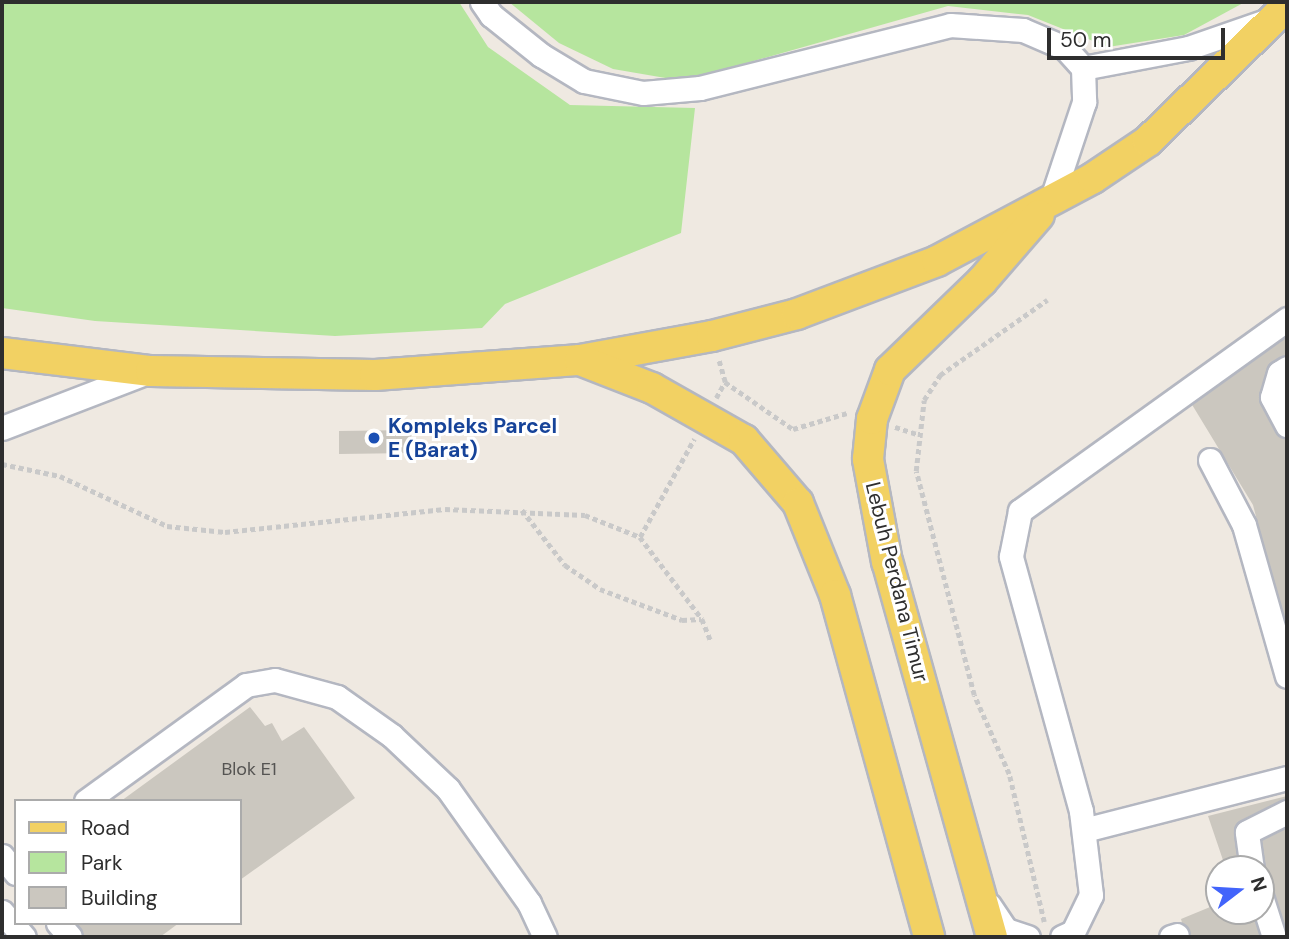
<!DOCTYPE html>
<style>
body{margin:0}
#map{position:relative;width:1289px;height:939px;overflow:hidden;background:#efe9e1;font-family:"DM Sans",sans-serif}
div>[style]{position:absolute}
.green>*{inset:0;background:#b6e59e}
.building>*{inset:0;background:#cbc7bf}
.path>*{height:4.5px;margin-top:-2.25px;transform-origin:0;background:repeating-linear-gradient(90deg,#c9c9c9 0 5px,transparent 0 8.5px)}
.roads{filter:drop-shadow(2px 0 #b4b7c1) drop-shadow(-2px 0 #b4b7c1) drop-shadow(0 2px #b4b7c1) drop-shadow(0 -2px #b4b7c1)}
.minor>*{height:23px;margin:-11.5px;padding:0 11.5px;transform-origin:11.5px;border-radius:11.5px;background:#fff}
.major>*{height:30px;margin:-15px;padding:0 15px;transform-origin:15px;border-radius:15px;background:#f2d163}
.dots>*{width:19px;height:19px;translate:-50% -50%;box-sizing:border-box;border:4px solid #fff;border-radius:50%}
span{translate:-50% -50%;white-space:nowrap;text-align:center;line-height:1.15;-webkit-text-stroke:6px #fff;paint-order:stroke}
.number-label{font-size:18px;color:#555452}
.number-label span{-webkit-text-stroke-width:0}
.transit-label{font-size:21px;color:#164399;font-weight:700}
.left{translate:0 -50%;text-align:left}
.street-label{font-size:21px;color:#2e2e2e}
.frame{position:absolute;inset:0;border:4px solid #2e2e2e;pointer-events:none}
.legend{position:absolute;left:14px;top:799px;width:228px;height:126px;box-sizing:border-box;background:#fff;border:2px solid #ababab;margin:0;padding:9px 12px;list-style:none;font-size:21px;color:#2e2e2e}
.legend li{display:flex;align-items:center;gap:14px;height:35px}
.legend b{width:35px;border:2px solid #ababab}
.north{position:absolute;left:1205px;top:855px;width:70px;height:70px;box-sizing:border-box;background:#fff;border:2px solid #ababab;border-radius:50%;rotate:73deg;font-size:19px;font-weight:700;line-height:28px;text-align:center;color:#2e2e2e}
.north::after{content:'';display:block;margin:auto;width:24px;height:32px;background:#4264fb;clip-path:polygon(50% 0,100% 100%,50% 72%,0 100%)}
.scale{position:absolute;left:1047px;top:28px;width:178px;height:32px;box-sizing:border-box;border:4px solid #2e2e2e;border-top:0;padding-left:9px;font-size:21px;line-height:24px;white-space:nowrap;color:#2e2e2e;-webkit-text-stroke:5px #fff;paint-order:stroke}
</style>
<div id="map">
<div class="green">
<i style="clip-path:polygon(2px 2px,459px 2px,488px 47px,570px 105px,695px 108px,681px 233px,505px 304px,482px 328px,335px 336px,95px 321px,2px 308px)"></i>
<i style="clip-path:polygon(509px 2px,1245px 2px,1184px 35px,1108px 47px,1028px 15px,948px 6px,683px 81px,613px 69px,559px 43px)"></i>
</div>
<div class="building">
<i style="clip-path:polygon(1287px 333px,1287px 631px,1286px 631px,1253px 505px,1191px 403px)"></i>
<i style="clip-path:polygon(411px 430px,412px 453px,339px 454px,339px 431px)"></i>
<i style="clip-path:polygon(250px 707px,265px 726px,272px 723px,282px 741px,304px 727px,355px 798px,240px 880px,240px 801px,121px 801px)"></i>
<i style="clip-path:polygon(1287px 796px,1287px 937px,1186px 937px,1181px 919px,1215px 905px,1219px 897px,1219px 911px,1261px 911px,1261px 869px,1226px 869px,1208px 816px)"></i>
<i style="clip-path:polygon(73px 923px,179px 923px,160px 937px,83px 937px)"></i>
</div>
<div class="path">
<i style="left:725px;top:382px;width:83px;rotate:34.7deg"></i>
<i style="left:793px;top:429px;width:56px;rotate:-16.5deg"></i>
<i style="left:716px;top:398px;width:18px;rotate:-61deg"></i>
<i style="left:725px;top:382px;width:22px;rotate:-106deg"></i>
<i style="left:895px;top:427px;width:25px;rotate:18deg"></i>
<i style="left:2px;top:464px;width:59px;rotate:11.7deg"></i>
<i style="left:60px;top:476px;width:118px;rotate:25deg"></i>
<i style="left:167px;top:526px;width:58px;rotate:5.9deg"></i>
<i style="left:225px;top:532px;width:221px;rotate:-6deg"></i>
<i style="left:445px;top:509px;width:140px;rotate:2.5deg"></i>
<i style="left:585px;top:515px;width:59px;rotate:21.8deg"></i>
<i style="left:640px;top:537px;width:103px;rotate:52.9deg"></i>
<i style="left:702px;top:619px;width:24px;rotate:68deg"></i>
<i style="left:522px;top:510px;width:70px;rotate:52deg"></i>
<i style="left:565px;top:565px;width:42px;rotate:34.4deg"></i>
<i style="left:600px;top:589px;width:88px;rotate:20.7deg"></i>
<i style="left:682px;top:620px;width:19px;rotate:-3deg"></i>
<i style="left:640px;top:537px;width:112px;rotate:-61.1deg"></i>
<i style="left:1044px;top:922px;width:152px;rotate:-103.3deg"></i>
<i style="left:1009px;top:774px;width:86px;rotate:-113.9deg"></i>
<i style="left:974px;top:695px;width:231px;rotate:-104.5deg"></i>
<i style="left:916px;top:471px;width:71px;rotate:-83.6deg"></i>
<i style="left:924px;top:400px;width:30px;rotate:-57deg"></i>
<i style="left:940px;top:375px;width:131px;rotate:-35deg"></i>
</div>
<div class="roads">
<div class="minor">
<i style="left:482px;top:2px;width:16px;rotate:55deg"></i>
<i style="left:491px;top:15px;width:64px;rotate:38.7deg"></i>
<i style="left:541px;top:55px;width:50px;rotate:31.2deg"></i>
<i style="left:584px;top:81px;width:60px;rotate:11.5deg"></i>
<i style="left:643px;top:93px;width:57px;rotate:-5deg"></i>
<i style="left:700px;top:88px;width:258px;rotate:-14.1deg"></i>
<i style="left:950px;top:25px;width:73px;rotate:3.9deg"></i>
<i style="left:1023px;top:30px;width:46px;rotate:23.2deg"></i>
<i style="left:1065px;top:48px;width:27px;rotate:48deg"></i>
<i style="left:1083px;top:68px;width:34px;rotate:88deg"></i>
<i style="left:1084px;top:102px;width:104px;rotate:108.4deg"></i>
<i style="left:1083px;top:68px;width:107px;rotate:-10.8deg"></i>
<i style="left:1188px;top:48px;width:83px;rotate:-19.1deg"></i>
<i style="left:1287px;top:368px;width:9px;rotate:148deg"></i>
<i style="left:1279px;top:373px;width:25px;rotate:106deg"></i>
<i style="left:1272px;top:397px;width:32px;rotate:62deg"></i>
<i style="left:2px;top:428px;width:156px;rotate:-21deg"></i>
<i style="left:1210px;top:460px;width:73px;rotate:62.4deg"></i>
<i style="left:1244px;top:525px;width:157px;rotate:74.1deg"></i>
<i style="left:86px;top:801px;width:198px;rotate:-35.9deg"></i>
<i style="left:246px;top:685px;width:29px;rotate:-10deg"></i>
<i style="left:275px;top:680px;width:64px;rotate:15.3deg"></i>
<i style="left:337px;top:697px;width:67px;rotate:35.3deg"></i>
<i style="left:392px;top:736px;width:77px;rotate:43.4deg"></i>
<i style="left:448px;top:789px;width:140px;rotate:54.6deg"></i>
<i style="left:529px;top:903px;width:38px;rotate:65deg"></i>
<i style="left:1084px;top:830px;width:210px;rotate:-14.4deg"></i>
<i style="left:2px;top:856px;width:22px;rotate:51deg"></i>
<i style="left:1252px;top:869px;width:37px;rotate:-98deg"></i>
<i style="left:1247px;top:832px;width:45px;rotate:-26.6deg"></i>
<i style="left:1261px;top:896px;width:43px;rotate:72.4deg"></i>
<i style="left:989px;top:905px;width:30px;rotate:56deg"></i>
<i style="left:1006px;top:930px;width:23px;rotate:18deg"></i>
<i style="left:2px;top:912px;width:33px;rotate:49deg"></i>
<i style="left:58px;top:923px;width:18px;rotate:49deg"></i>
<i style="left:1062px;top:937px;width:12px;rotate:-24deg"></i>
<i style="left:1073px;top:932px;width:41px;rotate:-64.1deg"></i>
<i style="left:1091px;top:895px;width:85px;rotate:-96.8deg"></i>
<i style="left:1081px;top:811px;width:264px;rotate:-105.4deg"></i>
<i style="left:1011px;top:556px;width:46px;rotate:-78.7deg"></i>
<i style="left:1020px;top:511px;width:329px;rotate:-35.7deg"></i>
<i style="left:1171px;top:937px;width:6px;rotate:-18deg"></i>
</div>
<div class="major">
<i style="left:2px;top:353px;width:150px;rotate:6.9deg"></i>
<i style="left:151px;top:371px;width:224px;rotate:1deg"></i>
<i style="left:375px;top:375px;width:206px;rotate:-4.2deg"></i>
<i style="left:580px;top:360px;width:134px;rotate:-10.3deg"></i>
<i style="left:712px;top:336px;width:88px;rotate:-14.5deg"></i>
<i style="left:797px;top:314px;width:150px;rotate:-20.7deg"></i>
<i style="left:937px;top:261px;width:177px;rotate:-28deg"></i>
<i style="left:1093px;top:178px;width:66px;rotate:-33.9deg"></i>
<i style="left:1148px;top:141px;width:194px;rotate:-44.2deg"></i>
<i style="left:580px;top:360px;width:77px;rotate:21.3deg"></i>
<i style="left:652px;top:388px;width:106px;rotate:29.5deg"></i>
<i style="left:744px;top:440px;width:83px;rotate:49.4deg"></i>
<i style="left:798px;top:503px;width:99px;rotate:68.1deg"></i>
<i style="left:835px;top:595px;width:355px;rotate:74.6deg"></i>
<i style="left:992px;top:937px;width:389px;rotate:-105.6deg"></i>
<i style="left:887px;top:562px;width:105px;rotate:-100.5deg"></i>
<i style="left:868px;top:459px;width:40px;rotate:-84.3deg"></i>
<i style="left:872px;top:419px;width:52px;rotate:-69.8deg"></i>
<i style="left:890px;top:370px;width:128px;rotate:-44.1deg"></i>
<i style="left:982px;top:281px;width:87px;rotate:-49.2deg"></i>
</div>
</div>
<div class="dots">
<i style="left:374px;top:438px;background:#1a4fb4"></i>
</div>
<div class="number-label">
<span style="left:249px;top:769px">Blok E1</span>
</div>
<div class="transit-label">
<span class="left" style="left:388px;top:438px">Kompleks Parcel<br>E (Barat)</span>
</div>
<div class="street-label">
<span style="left:897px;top:582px;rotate:76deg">Lebuh Perdana Timur</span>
</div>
<div class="frame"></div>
<ul class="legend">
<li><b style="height:9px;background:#f2d163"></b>Road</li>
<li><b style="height:19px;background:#b6e59e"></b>Park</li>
<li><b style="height:19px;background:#cbc7bf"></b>Building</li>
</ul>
<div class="north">N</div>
<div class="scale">50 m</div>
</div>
